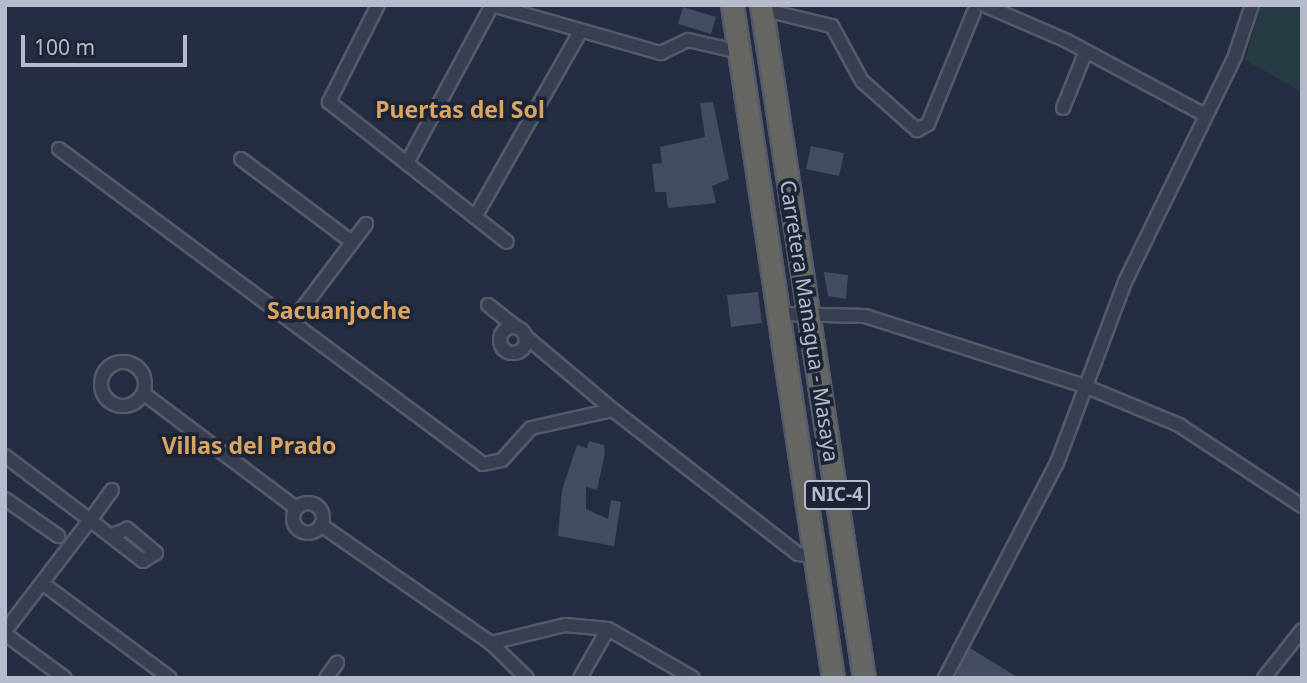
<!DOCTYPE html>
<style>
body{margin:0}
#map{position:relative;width:1307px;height:683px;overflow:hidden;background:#242d41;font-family:"Noto Sans",sans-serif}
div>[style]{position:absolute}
.green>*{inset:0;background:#263b42}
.building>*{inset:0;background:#434c63}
.roads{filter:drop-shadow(2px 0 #535a6b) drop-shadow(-2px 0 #535a6b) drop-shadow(0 2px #535a6b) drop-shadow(0 -2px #535a6b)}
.minor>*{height:12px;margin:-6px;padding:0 6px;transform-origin:6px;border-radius:6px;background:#383f51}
.minor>.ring{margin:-6px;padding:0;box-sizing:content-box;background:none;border:12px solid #383f51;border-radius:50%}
.trunk>*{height:21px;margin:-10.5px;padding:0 10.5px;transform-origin:10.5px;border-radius:10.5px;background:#666663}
span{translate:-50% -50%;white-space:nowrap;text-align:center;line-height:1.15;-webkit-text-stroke:7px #1d2436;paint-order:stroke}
.shield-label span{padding:2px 5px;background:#1d2436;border:2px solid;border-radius:5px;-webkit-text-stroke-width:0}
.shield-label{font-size:19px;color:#b5bbcb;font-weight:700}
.street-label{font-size:21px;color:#b5bbcb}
.neighbourhood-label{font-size:23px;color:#daa461;font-weight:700}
.frame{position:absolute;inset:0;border:7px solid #b5bbcb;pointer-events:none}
.scale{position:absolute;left:21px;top:35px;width:166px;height:32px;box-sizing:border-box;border:4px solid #b5bbcb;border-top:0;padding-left:9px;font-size:21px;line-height:24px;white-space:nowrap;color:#b5bbcb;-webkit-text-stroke:5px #1d2436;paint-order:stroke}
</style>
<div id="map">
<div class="green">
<i style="clip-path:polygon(1261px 5px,1302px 5px,1302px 92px,1245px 60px)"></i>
</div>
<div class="building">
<i style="clip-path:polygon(683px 7px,716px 17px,711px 34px,678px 24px)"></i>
<i style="clip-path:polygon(713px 102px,729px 179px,712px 186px,716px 203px,668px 208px,666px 192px,655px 192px,652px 164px,662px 163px,660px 147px,705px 137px,700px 103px)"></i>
<i style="clip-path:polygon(811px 146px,844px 153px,839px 176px,806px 169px)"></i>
<i style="clip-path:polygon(824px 272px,848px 275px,846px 299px,828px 296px)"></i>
<i style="clip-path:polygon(758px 292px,762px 323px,731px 327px,727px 295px)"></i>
<i style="clip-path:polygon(589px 441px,604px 445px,605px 453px,597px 490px,586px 487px,586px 509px,608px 519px,611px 500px,621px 502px,614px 546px,558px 536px,562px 490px,577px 445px,587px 448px)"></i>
<i style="clip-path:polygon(970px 648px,1019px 678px,955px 678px)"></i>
</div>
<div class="roads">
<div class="minor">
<i style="left:378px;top:5px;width:109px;rotate:116.8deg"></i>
<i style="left:329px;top:102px;width:226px;rotate:38.2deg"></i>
<i style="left:492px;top:5px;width:176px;rotate:15.9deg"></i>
<i style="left:661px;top:53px;width:30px;rotate:-26deg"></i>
<i style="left:688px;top:40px;width:53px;rotate:13deg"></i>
<i style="left:984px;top:5px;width:90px;rotate:23.4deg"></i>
<i style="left:1067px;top:41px;width:154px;rotate:28.2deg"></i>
<i style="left:761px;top:9px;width:73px;rotate:13.5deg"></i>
<i style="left:832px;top:26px;width:63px;rotate:61.4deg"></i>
<i style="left:862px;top:81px;width:74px;rotate:41.7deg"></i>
<i style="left:917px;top:130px;width:13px;rotate:-29deg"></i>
<i style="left:928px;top:124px;width:121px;rotate:-67.7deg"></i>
<i style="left:1063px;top:108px;width:61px;rotate:-68deg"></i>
<i style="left:59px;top:149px;width:528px;rotate:36.61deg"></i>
<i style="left:483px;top:464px;width:19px;rotate:-12deg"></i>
<i style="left:502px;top:460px;width:43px;rotate:-47.8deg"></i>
<i style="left:531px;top:428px;width:84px;rotate:-12.4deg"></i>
<i style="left:613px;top:410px;width:234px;rotate:37.9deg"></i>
<i style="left:798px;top:554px;width:17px;rotate:7deg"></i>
<i style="left:241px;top:159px;width:139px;rotate:36.8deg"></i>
<i style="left:407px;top:163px;width:179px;rotate:-61.7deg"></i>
<i style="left:475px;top:217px;width:213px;rotate:-60.4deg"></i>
<i style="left:488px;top:305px;width:36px;rotate:38deg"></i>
<i style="left:781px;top:314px;width:84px;rotate:1.4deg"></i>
<i style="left:865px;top:316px;width:233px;rotate:17.7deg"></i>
<i style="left:1087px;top:387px;width:100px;rotate:22.4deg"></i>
<i style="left:1179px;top:425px;width:147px;rotate:33.4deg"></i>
<i style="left:292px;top:322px;width:123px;rotate:-52.9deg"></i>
<i class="ring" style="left:500px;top:327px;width:14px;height:14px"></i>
<i style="left:525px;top:336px;width:115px;rotate:40.1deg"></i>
<i class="ring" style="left:101px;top:362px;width:32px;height:32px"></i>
<i style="left:143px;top:393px;width:191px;rotate:36.9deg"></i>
<i style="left:5px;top:456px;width:106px;rotate:37deg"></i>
<i style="left:90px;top:520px;width:140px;rotate:127.4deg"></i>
<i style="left:112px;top:490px;width:37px;rotate:126deg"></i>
<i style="left:90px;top:520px;width:67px;rotate:37.7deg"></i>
<i style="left:143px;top:561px;width:15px;rotate:-32deg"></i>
<i style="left:156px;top:553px;width:38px;rotate:-140deg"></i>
<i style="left:127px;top:529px;width:15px;rotate:157deg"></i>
<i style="left:5px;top:499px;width:65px;rotate:34.9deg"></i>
<i class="ring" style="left:293px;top:503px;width:18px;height:18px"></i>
<i style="left:321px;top:525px;width:207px;rotate:34.8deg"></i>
<i style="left:491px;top:643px;width:50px;rotate:44.2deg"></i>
<i style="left:42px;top:583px;width:159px;rotate:36.6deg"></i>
<i style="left:5px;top:634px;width:74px;rotate:36.3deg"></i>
<i style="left:491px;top:643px;width:76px;rotate:-13.7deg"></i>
<i style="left:565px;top:625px;width:43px;rotate:5.3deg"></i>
<i style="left:608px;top:629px;width:98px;rotate:30deg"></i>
<i style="left:326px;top:678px;width:19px;rotate:-54deg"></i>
<i style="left:580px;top:678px;width:56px;rotate:-60.3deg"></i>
<i style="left:945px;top:678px;width:242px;rotate:-62.5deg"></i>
<i style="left:1057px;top:463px;width:193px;rotate:-69.4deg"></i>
<i style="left:1125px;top:282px;width:251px;rotate:-64deg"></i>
<i style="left:1235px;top:56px;width:54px;rotate:-71.6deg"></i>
<i style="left:1264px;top:678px;width:61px;rotate:-51.6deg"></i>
</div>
<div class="trunk">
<i style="left:732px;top:5px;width:681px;rotate:81.47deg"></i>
<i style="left:761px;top:5px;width:681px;rotate:81.3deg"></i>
</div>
</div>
<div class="shield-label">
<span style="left:837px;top:495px">NIC-4</span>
</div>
<div class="street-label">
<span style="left:810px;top:321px;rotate:81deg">Carretera Managua - Masaya</span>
</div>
<div class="neighbourhood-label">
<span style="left:460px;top:109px">Puertas del Sol</span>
<span style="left:339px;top:310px">Sacuanjoche</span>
<span style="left:249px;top:445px">Villas del Prado</span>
</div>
<div class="frame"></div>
<div class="scale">100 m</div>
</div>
